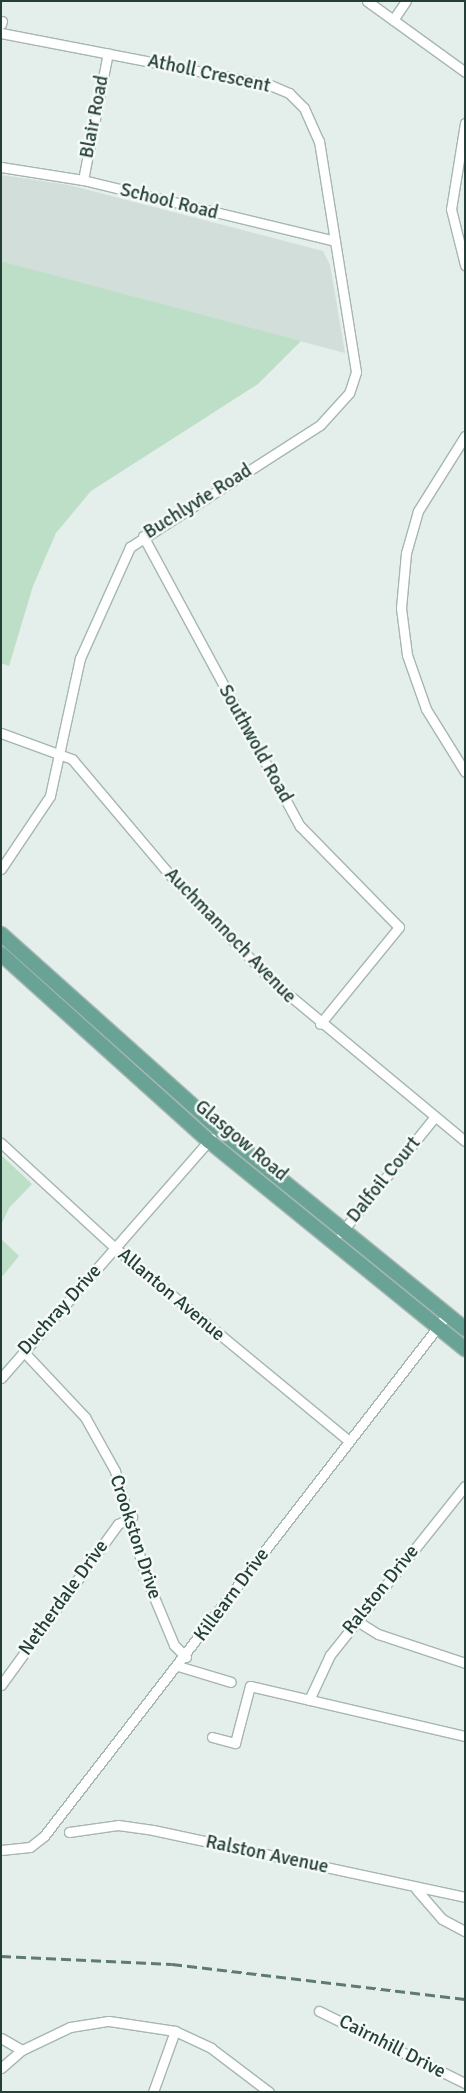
<!DOCTYPE html>
<style>
body{margin:0}
#map{position:relative;width:466px;height:2093px;overflow:hidden;background:#e4eeea;font-family:Signika,sans-serif}
div>[style]{position:absolute}
.built>*{inset:0;background:#d2ded9}
.green>*{inset:0;background:#bddec7}
.roads{filter:drop-shadow(1px 0 #a6b6b1) drop-shadow(-1px 0 #a6b6b1) drop-shadow(0 1px #a6b6b1) drop-shadow(0 -1px #a6b6b1)}
.minor>*{height:9px;margin:-4.5px;padding:0 4.5px;transform-origin:4.5px;border-radius:4.5px;background:#fff}
.primary>*{height:14px;margin:-7px;padding:0 7px;transform-origin:7px;border-radius:7px;background:#69a395}
.rail>*{height:3px;margin-top:-1.5px;transform-origin:0;background:repeating-linear-gradient(90deg,#5e7b73 0 10px,transparent 0 15px)}
span{translate:-50% -50%;white-space:nowrap;text-align:center;line-height:1.15;-webkit-text-stroke:5px #f5faf7;paint-order:stroke}
.street-label{font-size:19px;color:#233f38}
.frame{position:absolute;inset:0;border:2px solid #233f38;pointer-events:none}
</style>
<div id="map">
<div class="built">
<i style="clip-path:polygon(1px 175px,69px 185px,323px 251px,330px 265px,345px 353px,1px 261px)"></i>
</div>
<div class="green">
<i style="clip-path:polygon(1px 261px,301px 341px,258px 384px,91px 491px,56px 533px,33px 586px,9px 666px,1px 663px)"></i>
<i style="clip-path:polygon(1px 1155px,32px 1184px,9px 1208px,1px 1225px)"></i>
<i style="clip-path:polygon(1px 1239px,19px 1256px,1px 1278px)"></i>
</div>
<div class="roads">
<div class="minor">
<i style="left:367px;top:1px;width:121px;rotate:35.9deg"></i>
<i style="left:393px;top:20px;width:23px;rotate:-56deg"></i>
<i style="left:1px;top:24px;width:3px;rotate:-72deg"></i>
<i style="left:1px;top:33px;width:274px;rotate:10.9deg"></i>
<i style="left:270px;top:85px;width:21px;rotate:23deg"></i>
<i style="left:289px;top:93px;width:21px;rotate:45deg"></i>
<i style="left:304px;top:108px;width:36px;rotate:66deg"></i>
<i style="left:319px;top:141px;width:234px;rotate:80.9deg"></i>
<i style="left:356px;top:372px;width:22px;rotate:108deg"></i>
<i style="left:349px;top:393px;width:43px;rotate:132.2deg"></i>
<i style="left:320px;top:425px;width:226px;rotate:147.3deg"></i>
<i style="left:130px;top:547px;width:122px;rotate:114.2deg"></i>
<i style="left:80px;top:658px;width:141px;rotate:102.3deg"></i>
<i style="left:50px;top:796px;width:88px;rotate:123.9deg"></i>
<i style="left:465px;top:123px;width:87px;rotate:99.2deg"></i>
<i style="left:451px;top:209px;width:58px;rotate:76deg"></i>
<i style="left:1px;top:167px;width:83px;rotate:9deg"></i>
<i style="left:83px;top:180px;width:259px;rotate:13.6deg"></i>
<i style="left:83px;top:180px;width:129px;rotate:-78.9deg"></i>
<i style="left:465px;top:436px;width:89px;rotate:122.1deg"></i>
<i style="left:418px;top:511px;width:44px;rotate:105.9deg"></i>
<i style="left:406px;top:553px;width:55px;rotate:95.2deg"></i>
<i style="left:401px;top:608px;width:47px;rotate:82.7deg"></i>
<i style="left:407px;top:655px;width:57px;rotate:70.6deg"></i>
<i style="left:426px;top:709px;width:74px;rotate:58.2deg"></i>
<i style="left:143px;top:536px;width:330px;rotate:61.6deg"></i>
<i style="left:300px;top:826px;width:141px;rotate:45.6deg"></i>
<i style="left:399px;top:927px;width:125px;rotate:129.2deg"></i>
<i style="left:1px;top:733px;width:76px;rotate:20.1deg"></i>
<i style="left:72px;top:759px;width:153px;rotate:49.8deg"></i>
<i style="left:171px;top:876px;width:144px;rotate:46.1deg"></i>
<i style="left:271px;top:980px;width:252px;rotate:39.7deg"></i>
<i style="left:1px;top:1143px;width:155px;rotate:42.6deg"></i>
<i style="left:115px;top:1248px;width:302px;rotate:39.5deg"></i>
<i style="left:341px;top:1233px;width:146px;rotate:-51.1deg"></i>
<i style="left:23px;top:1351px;width:91px;rotate:46.8deg"></i>
<i style="left:85px;top:1417px;width:62px;rotate:60.9deg"></i>
<i style="left:115px;top:1471px;width:111px;rotate:73.8deg"></i>
<i style="left:146px;top:1578px;width:73px;rotate:67.3deg"></i>
<i style="left:174px;top:1645px;width:17px;rotate:45deg"></i>
<i style="left:1px;top:1378px;width:319px;rotate:-48.8deg"></i>
<i style="left:357px;top:1621px;width:25px;rotate:32deg"></i>
<i style="left:378px;top:1634px;width:92px;rotate:18.4deg"></i>
<i style="left:178px;top:1666px;width:55px;rotate:16.8deg"></i>
<i style="left:1px;top:1685px;width:199px;rotate:-54deg"></i>
<i style="left:118px;top:1524px;width:16px;rotate:-27deg"></i>
<i style="left:309px;top:1700px;width:50px;rotate:-65deg"></i>
<i style="left:330px;top:1655px;width:216px;rotate:-51.4deg"></i>
<i style="left:212px;top:1737px;width:24px;rotate:15deg"></i>
<i style="left:235px;top:1743px;width:59px;rotate:-75.3deg"></i>
<i style="left:250px;top:1686px;width:221px;rotate:13.1deg"></i>
<i style="left:69px;top:1832px;width:49px;rotate:-8.1deg"></i>
<i style="left:118px;top:1825px;width:35px;rotate:8deg"></i>
<i style="left:153px;top:1830px;width:319px;rotate:12.1deg"></i>
<i style="left:1px;top:1850px;width:29px;rotate:-6deg"></i>
<i style="left:30px;top:1847px;width:18px;rotate:-38deg"></i>
<i style="left:44px;top:1836px;width:659px;rotate:-52.28deg"></i>
<i style="left:416px;top:1889px;width:40px;rotate:49deg"></i>
<i style="left:442px;top:1919px;width:26px;rotate:28deg"></i>
<i style="left:319px;top:2011px;width:163px;rotate:26.3deg"></i>
<i style="left:1px;top:2038px;width:24px;rotate:30deg"></i>
<i style="left:1px;top:2068px;width:28px;rotate:-41deg"></i>
<i style="left:22px;top:2050px;width:53px;rotate:-25.6deg"></i>
<i style="left:70px;top:2027px;width:39px;rotate:-9deg"></i>
<i style="left:109px;top:2021px;width:67px;rotate:8.6deg"></i>
<i style="left:175px;top:2031px;width:40px;rotate:25deg"></i>
<i style="left:211px;top:2048px;width:73px;rotate:37.2deg"></i>
<i style="left:153px;top:2092px;width:65px;rotate:-70.2deg"></i>
</div>
<div class="primary">
<i style="left:1px;top:934px;width:292px;rotate:41.8deg"></i>
<i style="left:219px;top:1129px;width:317px;rotate:39.1deg"></i>
<i style="left:1px;top:954px;width:280px;rotate:42deg"></i>
<i style="left:209px;top:1141px;width:330px;rotate:39.1deg"></i>
</div>
</div>
<div class="rail">
<i style="left:1px;top:1956px;width:171px;rotate:2.7deg"></i>
<i style="left:172px;top:1964px;width:295px;rotate:6.8deg"></i>
</div>
<div class="street-label">
<span style="left:209px;top:74px;rotate:12deg">Atholl Crescent</span>
<span style="left:95px;top:117px;rotate:-79deg">Blair Road</span>
<span style="left:169px;top:202px;rotate:14deg">School Road</span>
<span style="left:198px;top:502px;rotate:-32deg">Buchlyvie Road</span>
<span style="left:255px;top:744px;rotate:61deg">Southwold Road</span>
<span style="left:230px;top:936px;rotate:46deg">Auchmannoch Avenue</span>
<span style="left:241px;top:1141px;rotate:40deg">Glasgow Road</span>
<span style="left:384px;top:1180px;rotate:-51deg">Dalfoil Court</span>
<span style="left:171px;top:1295px;rotate:40deg">Allanton Avenue</span>
<span style="left:60px;top:1310px;rotate:-48deg">Duchray Drive</span>
<span style="left:135px;top:1537px;rotate:72deg">Crookston Drive</span>
<span style="left:381px;top:1590px;rotate:-51deg">Ralston Drive</span>
<span style="left:232px;top:1595px;rotate:-53deg">Killearn Drive</span>
<span style="left:64px;top:1598px;rotate:-54deg">Netherdale Drive</span>
<span style="left:267px;top:1855px;rotate:12deg">Ralston Avenue</span>
<span style="left:392px;top:2047px;rotate:27deg">Cairnhill Drive</span>
</div>
<div class="frame"></div>
</div>
